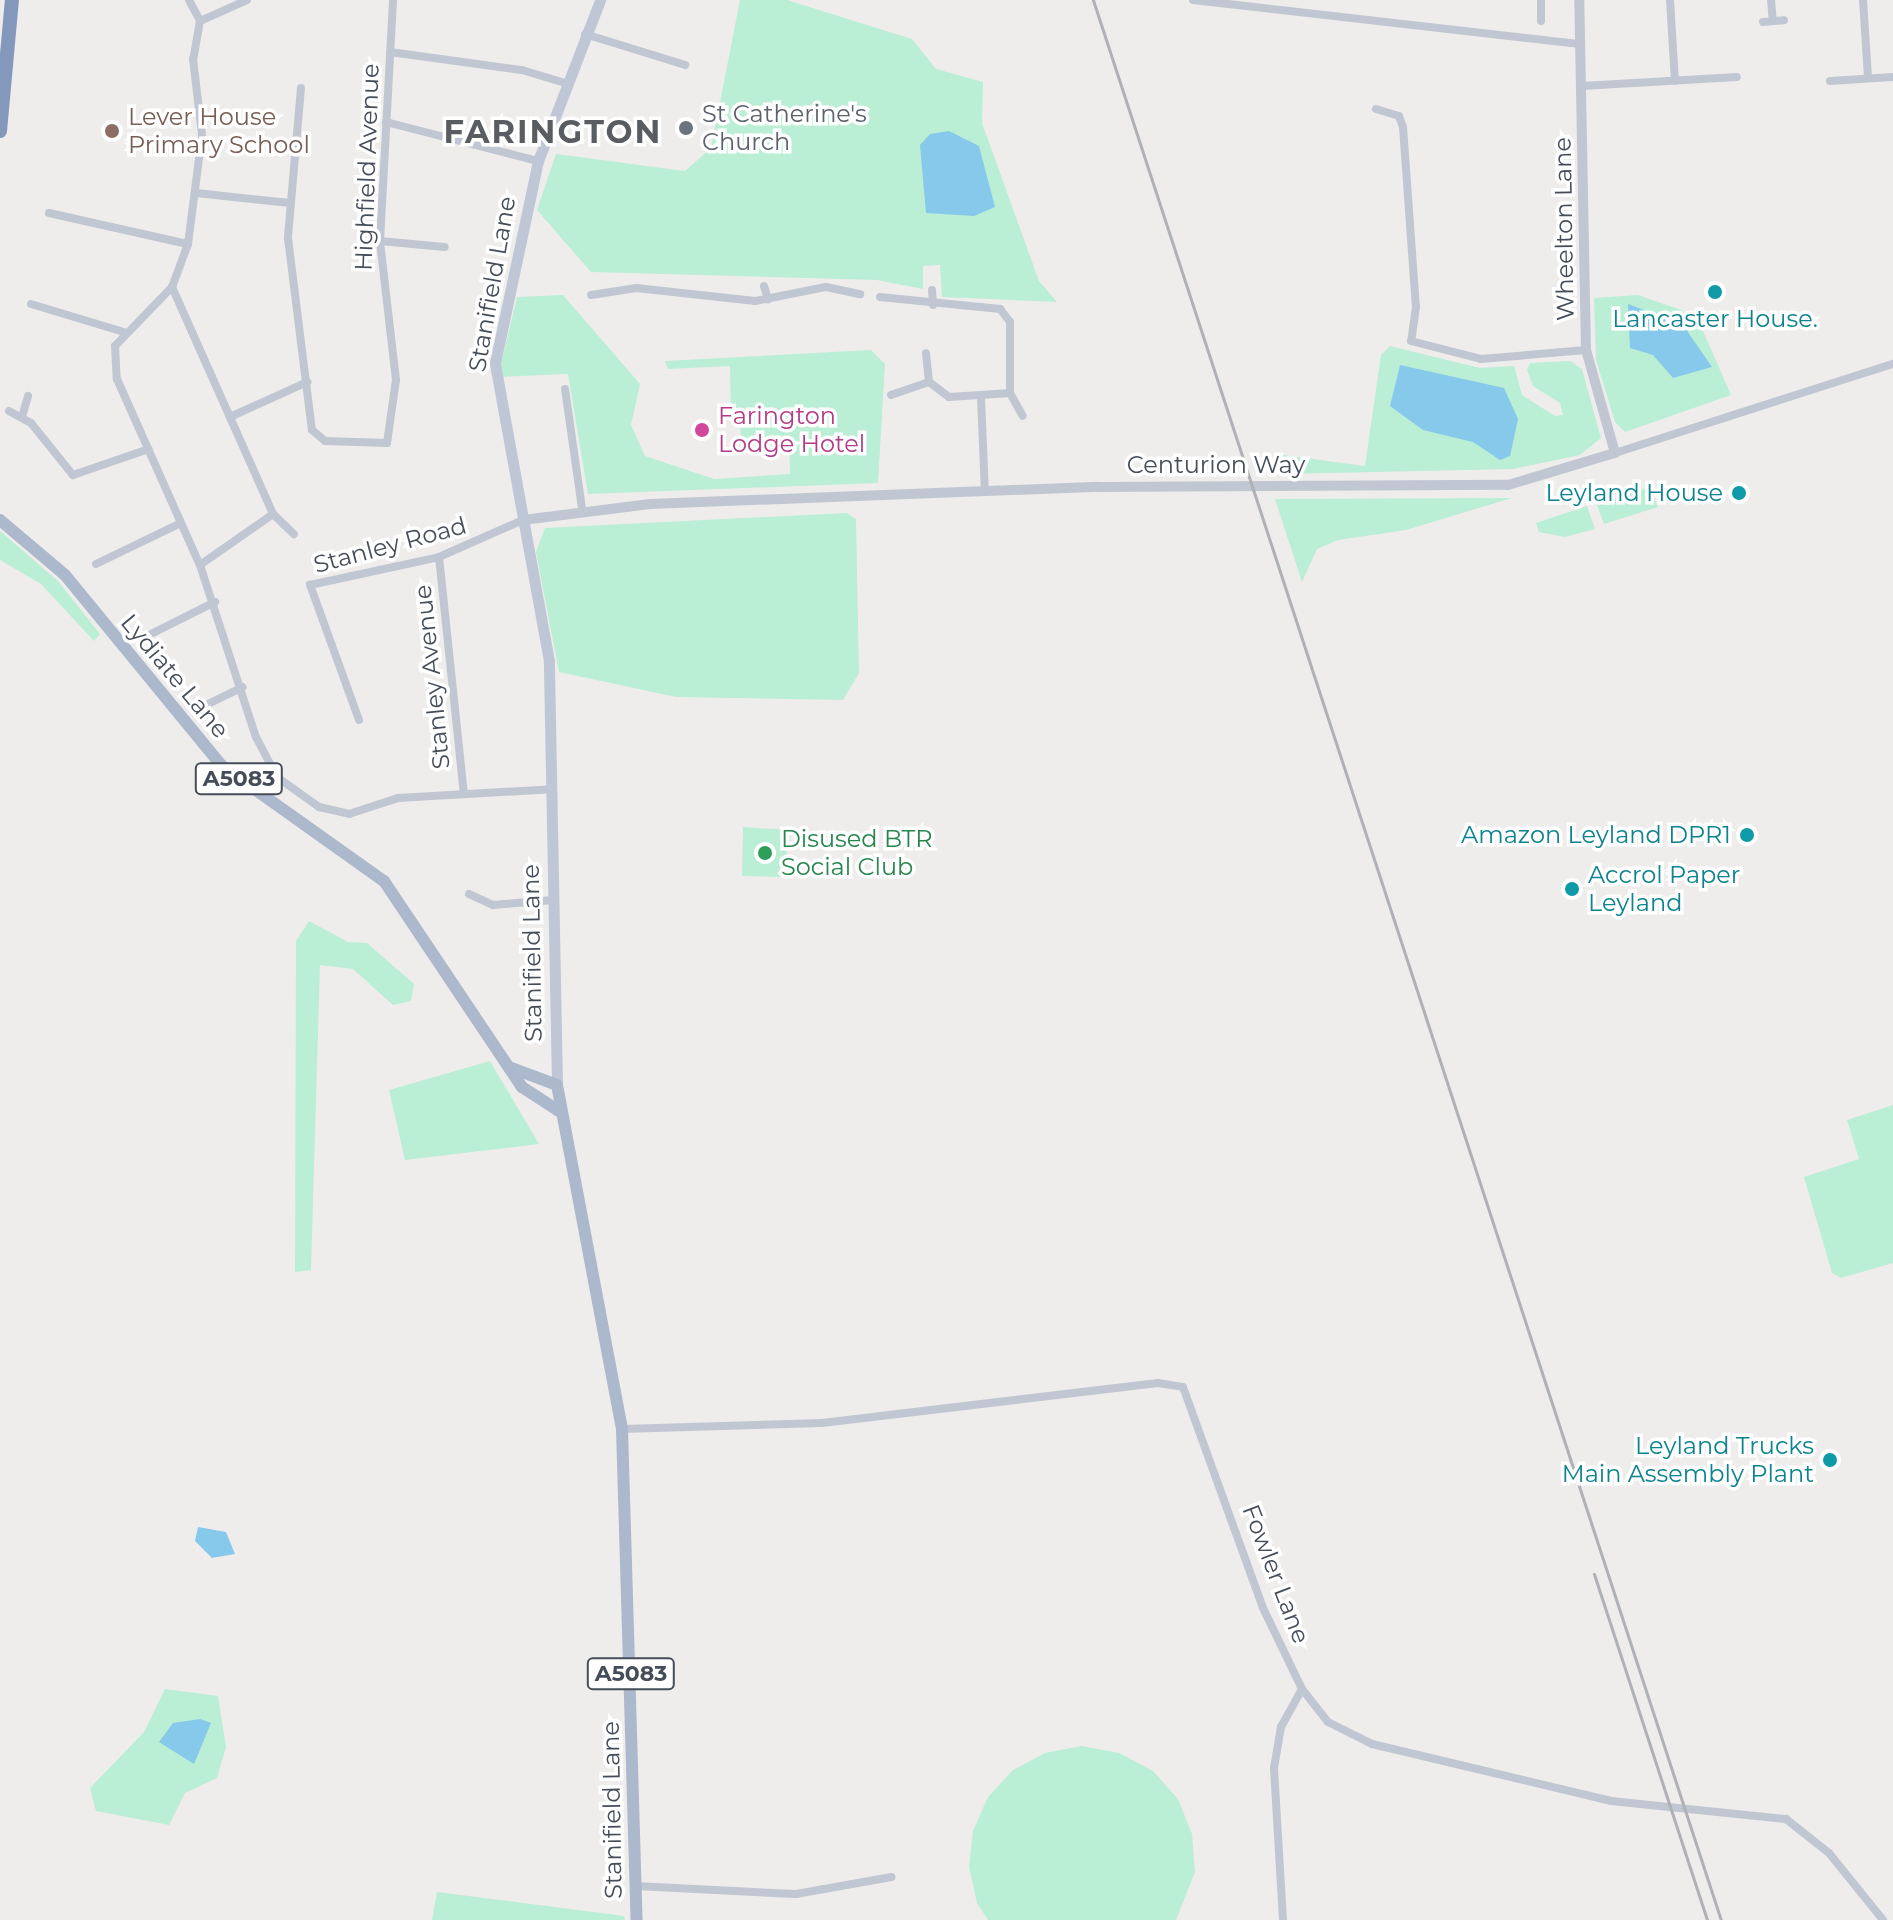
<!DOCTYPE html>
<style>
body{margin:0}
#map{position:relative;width:1893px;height:1920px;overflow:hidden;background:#efedec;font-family:Montserrat,sans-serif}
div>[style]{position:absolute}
.green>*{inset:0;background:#baeed5}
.water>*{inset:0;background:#87c9ea}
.minor>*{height:8px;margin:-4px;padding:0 4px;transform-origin:4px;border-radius:4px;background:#c0c7d2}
.tertiary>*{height:10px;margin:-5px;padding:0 5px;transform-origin:5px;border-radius:5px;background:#c0c7d2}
.secondary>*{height:11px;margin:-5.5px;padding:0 5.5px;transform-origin:5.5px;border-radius:5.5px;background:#bfc7d6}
.primary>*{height:12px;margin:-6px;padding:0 6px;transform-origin:6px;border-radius:6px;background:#acb8cc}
.motorway>*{height:14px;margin:-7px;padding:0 7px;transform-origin:7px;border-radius:7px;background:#8498bc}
.rail>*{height:3px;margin:-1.5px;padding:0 1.5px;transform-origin:1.5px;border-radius:1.5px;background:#afb1b7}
.dots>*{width:22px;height:22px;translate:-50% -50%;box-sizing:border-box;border:4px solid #fff;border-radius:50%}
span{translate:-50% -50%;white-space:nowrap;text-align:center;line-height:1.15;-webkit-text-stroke:7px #fff;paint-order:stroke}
.shield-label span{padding:2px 6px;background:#fff;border:2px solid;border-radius:6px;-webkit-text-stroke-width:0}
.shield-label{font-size:22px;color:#454d59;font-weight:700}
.worship-label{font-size:24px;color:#5b616d}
.left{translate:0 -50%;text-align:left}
.education-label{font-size:24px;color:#785e54}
.street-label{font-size:24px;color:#454d59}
.culture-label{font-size:24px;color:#0d838f}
.right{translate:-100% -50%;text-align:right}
.hotel-label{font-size:24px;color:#b23c85}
.leisure-label{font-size:24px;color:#27864d}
.district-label{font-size:32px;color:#595c61;font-weight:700;letter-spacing:2px}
</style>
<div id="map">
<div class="green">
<i style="clip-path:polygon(740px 0,787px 0,912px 39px,936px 69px,983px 82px,982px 123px,1039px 281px,1057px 302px,942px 297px,940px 265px,923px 266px,923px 289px,877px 280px,591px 272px,537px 210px,556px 154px,685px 171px,711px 148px)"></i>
<i style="clip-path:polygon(563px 295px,640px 384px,631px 425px,645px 456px,714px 479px,790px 474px,789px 438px,741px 440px,740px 420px,731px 414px,730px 366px,668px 369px,665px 361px,871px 350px,885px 364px,878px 483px,588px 494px,568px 374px,498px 377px,517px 297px)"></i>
<i style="clip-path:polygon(1638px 295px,1681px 310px,1703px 331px,1731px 395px,1625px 432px,1615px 422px,1596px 360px,1594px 298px)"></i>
<i style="clip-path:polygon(1390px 346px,1480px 368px,1514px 366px,1522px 395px,1555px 416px,1563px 415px,1560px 403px,1533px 386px,1527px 370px,1530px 363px,1570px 361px,1582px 369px,1601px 438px,1580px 455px,1513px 469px,1283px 474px,1276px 454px,1365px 466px,1381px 355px)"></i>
<i style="clip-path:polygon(1649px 487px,1658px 507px,1604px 524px,1597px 505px)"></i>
<i style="clip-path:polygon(1512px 498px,1406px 530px,1338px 540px,1317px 549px,1302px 582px,1275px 499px)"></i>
<i style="clip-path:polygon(1587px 506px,1595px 529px,1565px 537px,1539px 532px,1536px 523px)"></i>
<i style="clip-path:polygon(847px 513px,856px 519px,859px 673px,843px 700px,676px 697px,559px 672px,536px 552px,545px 528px)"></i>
<i style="clip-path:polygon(0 531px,58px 581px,100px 634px,94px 641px,41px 584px,0 560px)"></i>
<i style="clip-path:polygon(743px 827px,788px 830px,785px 877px,742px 876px)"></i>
<i style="clip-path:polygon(309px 921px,348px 942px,367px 943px,414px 984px,411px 1001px,393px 1005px,353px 969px,320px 965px,311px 1270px,295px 1272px,296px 941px)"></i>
<i style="clip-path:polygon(490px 1061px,539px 1144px,405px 1160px,389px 1090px)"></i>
<i style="clip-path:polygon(1893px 1105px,1893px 1263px,1841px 1278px,1832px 1273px,1804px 1177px,1859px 1159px,1847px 1120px)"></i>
<i style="clip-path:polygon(165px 1689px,218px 1696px,226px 1747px,217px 1778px,185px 1793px,169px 1825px,96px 1811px,90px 1788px,144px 1732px)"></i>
<i style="clip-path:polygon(1082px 1746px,1119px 1753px,1153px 1771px,1178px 1799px,1192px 1834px,1195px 1872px,1176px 1920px,988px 1920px,977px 1903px,969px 1867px,973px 1831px,988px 1797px,1013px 1770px,1045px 1753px)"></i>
<i style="clip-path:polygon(437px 1892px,624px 1916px,625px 1920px,432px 1920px)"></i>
</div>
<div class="water">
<i style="clip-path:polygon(949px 131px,979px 146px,995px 207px,974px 216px,926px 213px,920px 145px,930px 134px)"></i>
<i style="clip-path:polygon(1628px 304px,1683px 325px,1712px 367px,1673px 378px,1653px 355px,1630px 348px)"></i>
<i style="clip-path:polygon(1400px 365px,1504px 388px,1518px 419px,1510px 456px,1500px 460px,1473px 442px,1423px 430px,1390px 406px)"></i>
<i style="clip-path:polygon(198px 1527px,226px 1532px,235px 1554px,212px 1558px,195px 1541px)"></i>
<i style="clip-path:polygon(200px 1719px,211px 1723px,194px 1764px,159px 1742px,173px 1723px)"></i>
</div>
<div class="minor">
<i style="left:189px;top:0;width:24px;rotate:62deg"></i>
<i style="left:247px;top:0;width:51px;rotate:155.9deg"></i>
<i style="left:200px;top:21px;width:39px;rotate:100deg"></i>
<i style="left:193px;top:59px;width:77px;rotate:83.2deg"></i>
<i style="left:202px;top:135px;width:110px;rotate:97.3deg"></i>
<i style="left:188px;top:244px;width:46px;rotate:110.4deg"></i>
<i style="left:172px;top:287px;width:82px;rotate:134deg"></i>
<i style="left:115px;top:346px;width:33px;rotate:87deg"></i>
<i style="left:117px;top:379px;width:204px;rotate:66deg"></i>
<i style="left:200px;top:565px;width:181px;rotate:72deg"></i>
<i style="left:256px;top:737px;width:45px;rotate:62.3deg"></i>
<i style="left:277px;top:777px;width:52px;rotate:35.5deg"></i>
<i style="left:319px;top:807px;width:31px;rotate:13deg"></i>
<i style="left:349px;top:814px;width:52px;rotate:-18.1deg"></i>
<i style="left:398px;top:798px;width:154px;rotate:-3.3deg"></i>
<i style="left:1193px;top:0;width:390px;rotate:6.5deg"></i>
<i style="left:1670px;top:0;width:81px;rotate:86.5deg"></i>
<i style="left:1771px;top:0;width:21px;rotate:85deg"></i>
<i style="left:1863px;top:0;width:78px;rotate:86.3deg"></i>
<i style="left:1541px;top:21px;width:21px;rotate:-90deg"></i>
<i style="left:1763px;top:22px;width:21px;rotate:-5deg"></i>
<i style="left:585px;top:34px;width:105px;rotate:17.2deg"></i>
<i style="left:390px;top:52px;width:133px;rotate:7.8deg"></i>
<i style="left:522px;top:70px;width:45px;rotate:16.8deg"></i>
<i style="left:1830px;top:81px;width:63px;rotate:-3.6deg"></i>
<i style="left:1582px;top:86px;width:155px;rotate:-3.3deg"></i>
<i style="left:301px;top:88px;width:151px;rotate:95deg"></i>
<i style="left:288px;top:238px;width:193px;rotate:82.9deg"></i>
<i style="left:312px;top:430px;width:17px;rotate:40deg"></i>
<i style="left:325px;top:441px;width:62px;rotate:1.8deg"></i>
<i style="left:387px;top:443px;width:64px;rotate:-81.9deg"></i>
<i style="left:396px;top:380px;width:140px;rotate:-96.6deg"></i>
<i style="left:380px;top:241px;width:241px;rotate:-86.9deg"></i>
<i style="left:1376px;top:109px;width:24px;rotate:17deg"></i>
<i style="left:1399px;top:116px;width:12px;rotate:70deg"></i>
<i style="left:1403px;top:127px;width:180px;rotate:85.9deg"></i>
<i style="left:1416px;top:307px;width:34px;rotate:98deg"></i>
<i style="left:1411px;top:341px;width:72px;rotate:14.4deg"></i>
<i style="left:1481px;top:359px;width:105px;rotate:-4.9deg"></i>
<i style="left:386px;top:122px;width:157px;rotate:14.4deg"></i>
<i style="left:196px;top:193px;width:95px;rotate:6.1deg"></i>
<i style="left:49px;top:213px;width:142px;rotate:12.6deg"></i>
<i style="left:380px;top:241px;width:65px;rotate:5.3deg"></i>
<i style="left:764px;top:286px;width:14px;rotate:73deg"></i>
<i style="left:172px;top:287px;width:248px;rotate:66deg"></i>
<i style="left:273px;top:514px;width:89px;rotate:145.1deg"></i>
<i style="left:932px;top:290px;width:15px;rotate:86deg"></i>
<i style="left:591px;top:295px;width:46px;rotate:-8.8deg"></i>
<i style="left:636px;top:288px;width:120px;rotate:6.2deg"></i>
<i style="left:755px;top:301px;width:72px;rotate:-11.2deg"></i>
<i style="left:826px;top:287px;width:35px;rotate:12deg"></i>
<i style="left:880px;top:297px;width:121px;rotate:5.7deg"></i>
<i style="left:1000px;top:309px;width:16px;rotate:52deg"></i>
<i style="left:1010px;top:322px;width:71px;rotate:90deg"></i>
<i style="left:1010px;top:393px;width:61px;rotate:176.2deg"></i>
<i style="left:949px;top:397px;width:25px;rotate:-143deg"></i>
<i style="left:929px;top:382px;width:29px;rotate:-96deg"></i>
<i style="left:31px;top:304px;width:97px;rotate:16.8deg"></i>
<i style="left:565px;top:389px;width:121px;rotate:81.9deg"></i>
<i style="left:1010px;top:393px;width:26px;rotate:61deg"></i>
<i style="left:891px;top:395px;width:40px;rotate:-18.9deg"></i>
<i style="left:981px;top:398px;width:94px;rotate:87.6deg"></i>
<i style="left:9px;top:411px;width:25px;rotate:29deg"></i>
<i style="left:31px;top:423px;width:67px;rotate:51.1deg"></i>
<i style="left:73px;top:475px;width:80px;rotate:-18.9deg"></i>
<i style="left:22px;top:417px;width:22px;rotate:-74deg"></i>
<i style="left:230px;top:417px;width:85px;rotate:-24.4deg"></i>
<i style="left:1615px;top:453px;width:292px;rotate:-17.8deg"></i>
<i style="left:273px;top:514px;width:29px;rotate:44deg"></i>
<i style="left:439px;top:557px;width:237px;rotate:84deg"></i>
<i style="left:96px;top:564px;width:94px;rotate:-25.8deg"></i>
<i style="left:149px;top:635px;width:74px;rotate:-26.6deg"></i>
<i style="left:204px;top:706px;width:43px;rotate:-26deg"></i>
<i style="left:359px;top:720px;width:144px;rotate:-109.9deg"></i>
<i style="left:310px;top:585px;width:132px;rotate:-12.2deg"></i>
<i style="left:439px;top:557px;width:92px;rotate:-23.8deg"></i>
<i style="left:469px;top:894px;width:26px;rotate:25deg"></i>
<i style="left:493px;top:905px;width:60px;rotate:-4.8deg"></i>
<i style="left:622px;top:1429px;width:200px;rotate:-1.7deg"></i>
<i style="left:822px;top:1423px;width:338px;rotate:-6.8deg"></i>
<i style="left:1158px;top:1383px;width:25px;rotate:9deg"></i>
<i style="left:1183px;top:1387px;width:235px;rotate:70.1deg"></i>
<i style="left:1263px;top:1608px;width:90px;rotate:64.3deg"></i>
<i style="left:1302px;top:1689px;width:42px;rotate:51.8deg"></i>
<i style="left:1328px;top:1722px;width:49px;rotate:26.6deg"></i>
<i style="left:1372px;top:1744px;width:246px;rotate:13.4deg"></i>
<i style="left:1611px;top:1801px;width:176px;rotate:5.9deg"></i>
<i style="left:1786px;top:1819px;width:55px;rotate:38.3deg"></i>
<i style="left:1829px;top:1853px;width:86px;rotate:51.1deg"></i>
<i style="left:636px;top:1886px;width:160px;rotate:2.9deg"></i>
<i style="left:796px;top:1894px;width:97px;rotate:-10.1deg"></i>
<i style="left:1283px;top:1920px;width:152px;rotate:-93.4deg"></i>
<i style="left:1274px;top:1768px;width:42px;rotate:-80.3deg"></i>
<i style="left:1281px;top:1727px;width:43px;rotate:-61.1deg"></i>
</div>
<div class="tertiary">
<i style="left:523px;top:520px;width:128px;rotate:-7.2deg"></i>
<i style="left:650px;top:504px;width:449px;rotate:-2.2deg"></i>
<i style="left:1099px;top:487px;width:409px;rotate:-0.3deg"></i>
<i style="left:1508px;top:485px;width:112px;rotate:-16.7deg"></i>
<i style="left:1615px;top:453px;width:107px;rotate:-105.7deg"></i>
<i style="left:1586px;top:350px;width:350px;rotate:-91.1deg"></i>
</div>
<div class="secondary">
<i style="left:557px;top:1085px;width:424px;rotate:-91.1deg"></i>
<i style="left:549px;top:661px;width:303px;rotate:-100.3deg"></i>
<i style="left:495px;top:363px;width:207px;rotate:-78deg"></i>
<i style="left:538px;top:161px;width:173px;rotate:-68.9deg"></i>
</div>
<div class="primary">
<i style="left:0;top:520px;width:85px;rotate:40.2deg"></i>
<i style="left:65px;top:575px;width:247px;rotate:50.6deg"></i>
<i style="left:222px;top:766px;width:199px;rotate:35.4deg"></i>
<i style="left:384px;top:881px;width:248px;rotate:56.2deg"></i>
<i style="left:522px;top:1087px;width:44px;rotate:33deg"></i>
<i style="left:509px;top:1067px;width:51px;rotate:20.6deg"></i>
<i style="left:557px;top:1085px;width:350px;rotate:79.3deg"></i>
<i style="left:622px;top:1429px;width:491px;rotate:88.3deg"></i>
</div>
<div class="motorway">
<i style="left:0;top:131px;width:132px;rotate:-84.8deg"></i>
</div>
<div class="rail">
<i style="left:1093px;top:0;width:2020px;rotate:71.89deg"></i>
<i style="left:1594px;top:1574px;width:364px;rotate:71.9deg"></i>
</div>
<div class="dots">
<i style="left:686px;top:128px;background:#6b7280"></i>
<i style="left:112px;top:131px;background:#8d6e63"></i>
<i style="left:1715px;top:292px;background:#0f9aa8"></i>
<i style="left:702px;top:430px;background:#d1479c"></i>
<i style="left:1739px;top:493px;background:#0f9aa8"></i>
<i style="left:1747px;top:835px;background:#0f9aa8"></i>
<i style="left:765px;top:853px;background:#2e9e5b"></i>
<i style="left:1572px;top:889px;background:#0f9aa8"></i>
<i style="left:1830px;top:1460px;background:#0f9aa8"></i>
</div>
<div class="shield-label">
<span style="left:239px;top:779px">A5083</span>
<span style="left:631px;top:1674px">A5083</span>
</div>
<div class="worship-label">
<span class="left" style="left:702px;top:128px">St Catherine's<br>Church</span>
</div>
<div class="education-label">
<span class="left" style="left:128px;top:131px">Lever House<br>Primary School</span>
</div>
<div class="street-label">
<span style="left:367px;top:167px;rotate:-88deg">Highfield Avenue</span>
<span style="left:1564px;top:229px;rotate:-91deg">Wheelton Lane</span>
<span style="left:492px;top:284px;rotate:-80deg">Stanifield Lane</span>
<span style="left:1216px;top:465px">Centurion Way</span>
<span style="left:390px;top:545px;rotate:-15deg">Stanley Road</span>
<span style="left:175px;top:676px;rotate:50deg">Lydiate Lane</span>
<span style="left:432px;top:677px;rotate:-96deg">Stanley Avenue</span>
<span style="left:532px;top:953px;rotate:-91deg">Stanifield Lane</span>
<span style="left:1276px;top:1574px;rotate:69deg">Fowler Lane</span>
<span style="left:612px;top:1810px;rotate:-91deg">Stanifield Lane</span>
</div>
<div class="culture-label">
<span style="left:1715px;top:319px">Lancaster House.</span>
<span class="right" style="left:1723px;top:493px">Leyland House</span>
<span class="right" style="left:1731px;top:835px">Amazon Leyland DPR1</span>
<span class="left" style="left:1588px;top:889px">Accrol Paper<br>Leyland</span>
<span class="right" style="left:1814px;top:1460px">Leyland Trucks<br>Main Assembly Plant</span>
</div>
<div class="hotel-label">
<span class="left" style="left:718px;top:430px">Farington<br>Lodge Hotel</span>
</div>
<div class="leisure-label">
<span class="left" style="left:781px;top:853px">Disused BTR<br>Social Club</span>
</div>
<div class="district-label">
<span style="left:553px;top:132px">FARINGTON</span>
</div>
</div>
